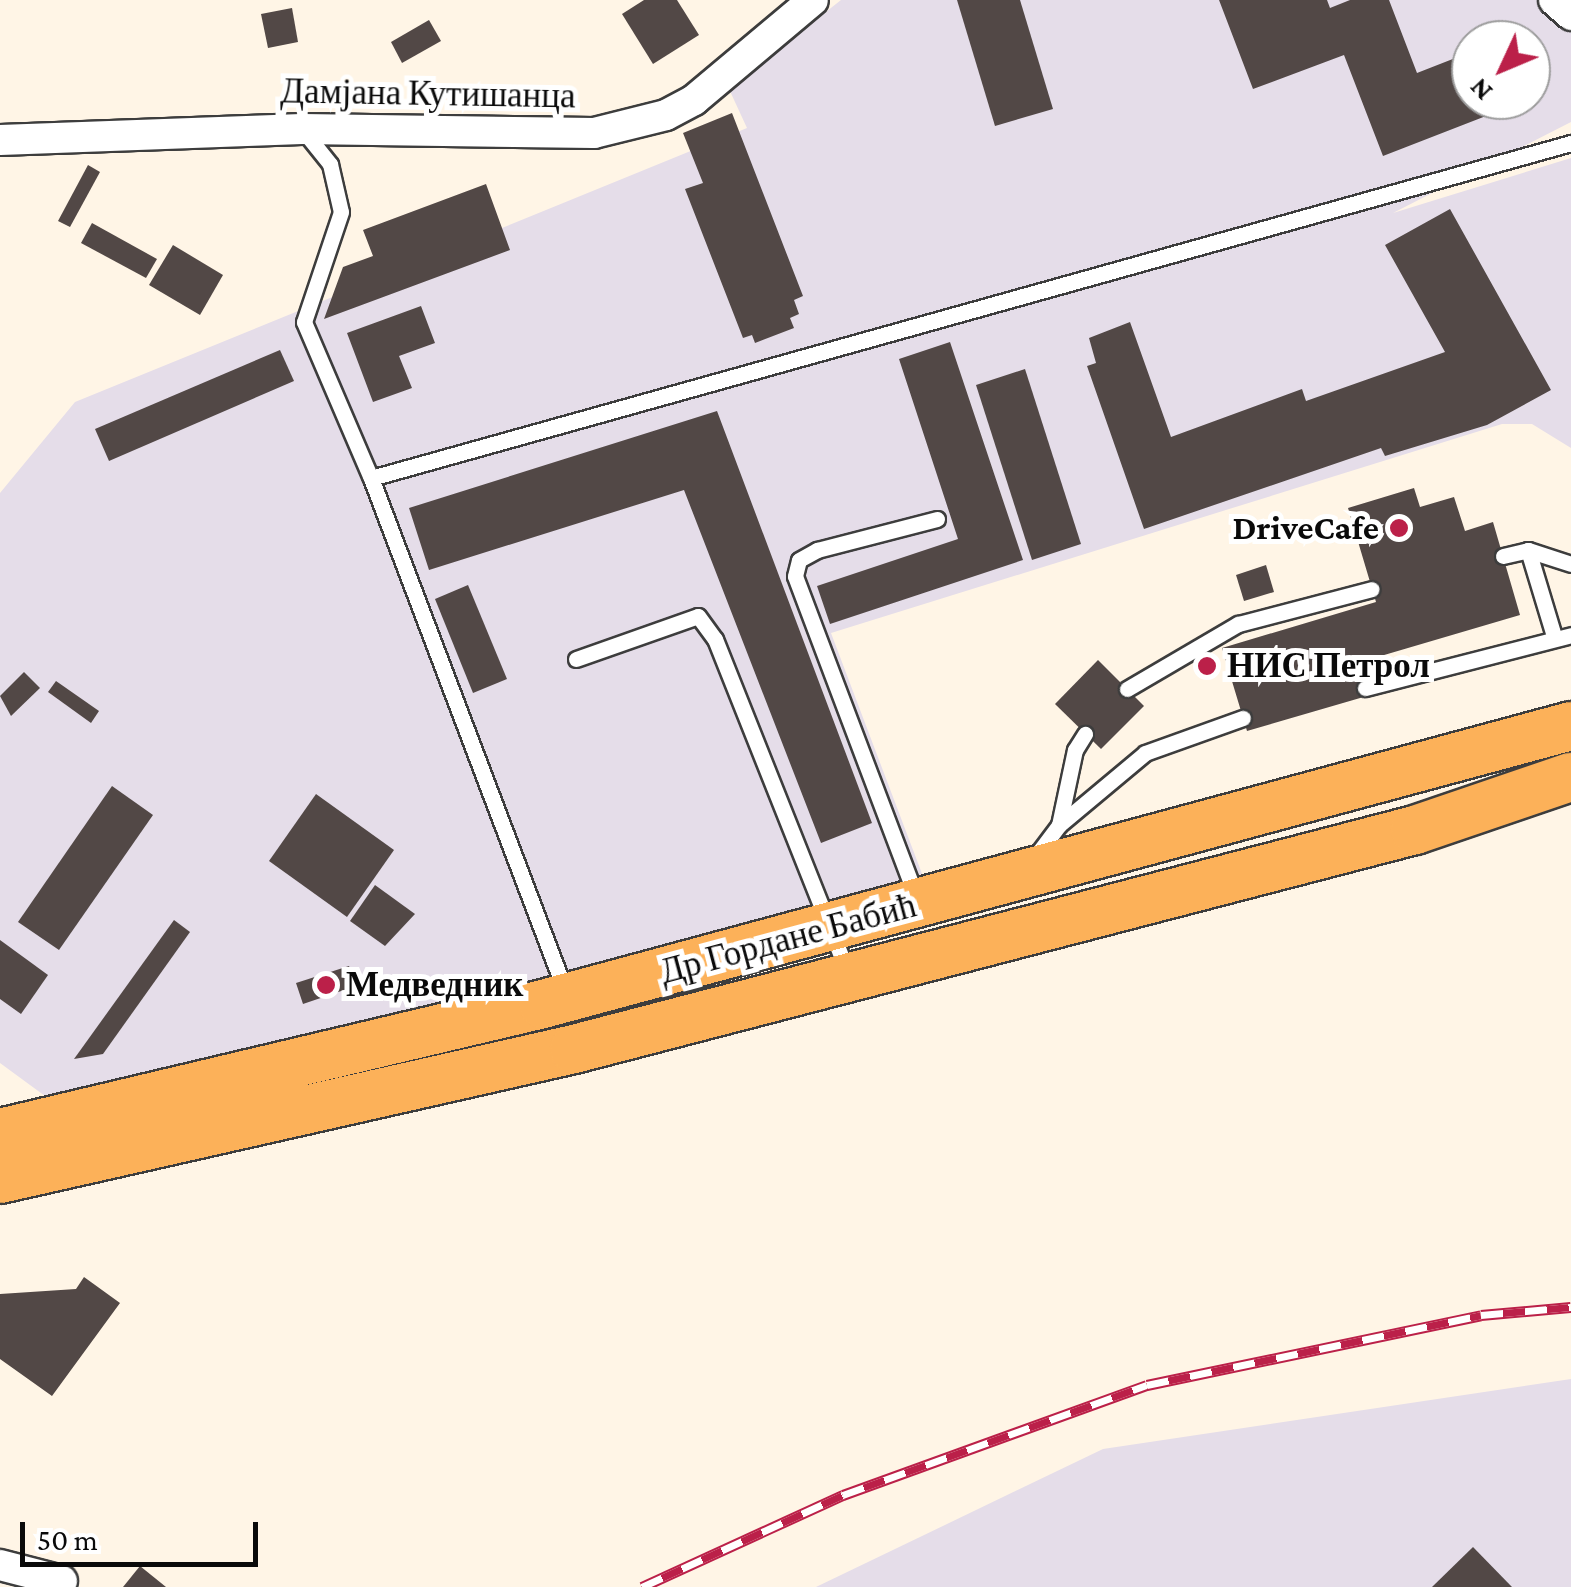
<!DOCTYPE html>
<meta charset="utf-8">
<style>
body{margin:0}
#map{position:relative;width:1571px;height:1587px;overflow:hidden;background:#fff5e6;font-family:"Crimson Pro",serif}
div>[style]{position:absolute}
.industrial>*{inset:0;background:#e5dde9}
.building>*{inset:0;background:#524846}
.roads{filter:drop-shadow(2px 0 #3d3d3d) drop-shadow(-2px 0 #3d3d3d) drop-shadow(0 2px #3d3d3d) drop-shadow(0 -2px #3d3d3d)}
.service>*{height:15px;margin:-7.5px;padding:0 7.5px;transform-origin:7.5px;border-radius:7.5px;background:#fff}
.minor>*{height:30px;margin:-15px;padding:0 15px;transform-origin:15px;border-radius:15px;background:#fff}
.primary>*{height:48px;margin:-24px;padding:0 24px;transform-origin:24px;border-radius:24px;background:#fcb159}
.rail>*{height:11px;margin-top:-5.5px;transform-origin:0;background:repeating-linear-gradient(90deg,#fff 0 22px,#bb2049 0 44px);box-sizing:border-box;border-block:2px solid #bb2049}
.dots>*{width:28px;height:28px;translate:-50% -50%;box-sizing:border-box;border:5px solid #fff;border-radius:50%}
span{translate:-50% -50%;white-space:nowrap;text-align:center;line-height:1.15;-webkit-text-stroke:10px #fff;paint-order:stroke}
.street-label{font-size:35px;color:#0a0a0a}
.poi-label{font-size:35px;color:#0a0a0a;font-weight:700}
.right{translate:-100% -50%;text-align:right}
.left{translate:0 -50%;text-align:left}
.north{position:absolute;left:1451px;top:20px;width:100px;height:100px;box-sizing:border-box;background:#fff;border:2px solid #9d9d9d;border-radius:50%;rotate:226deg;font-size:28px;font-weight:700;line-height:40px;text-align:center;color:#0a0a0a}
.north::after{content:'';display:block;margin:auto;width:35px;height:45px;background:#bb2049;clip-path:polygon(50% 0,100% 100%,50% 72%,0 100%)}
.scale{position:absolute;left:20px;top:1522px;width:238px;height:45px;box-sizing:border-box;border:5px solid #0a0a0a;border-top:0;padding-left:12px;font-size:30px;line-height:35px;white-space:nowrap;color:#0a0a0a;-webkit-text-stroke:8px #fff;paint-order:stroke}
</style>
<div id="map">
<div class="industrial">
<i style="clip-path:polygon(evenodd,841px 0,1571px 0,1571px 122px,1393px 213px,1571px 158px,1571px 448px,1532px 424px,1502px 424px,831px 633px,924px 879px,543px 1004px,60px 1107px,0 1063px,0 493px,75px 402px,747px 128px,729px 89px,841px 0,1471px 40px,1531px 40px,1531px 100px,1471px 100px,1471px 40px)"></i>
<i style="clip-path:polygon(1571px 1379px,1571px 1587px,816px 1587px,1103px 1449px)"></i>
</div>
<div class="building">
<i style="clip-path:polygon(644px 0,677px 0,699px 35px,653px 64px,622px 14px)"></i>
<i style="clip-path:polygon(957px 0,1020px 0,1053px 109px,995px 126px)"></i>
<i style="clip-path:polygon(1219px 0,1327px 0,1330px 8px,1350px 0,1389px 0,1417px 73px,1463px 55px,1471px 100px,1480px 100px,1486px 116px,1383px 156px,1344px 55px,1253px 89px)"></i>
<i style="clip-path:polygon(292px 8px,298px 42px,268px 48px,261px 14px)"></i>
<i style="clip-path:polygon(429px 20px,441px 41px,402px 63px,391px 42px)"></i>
<i style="clip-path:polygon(732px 113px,803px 296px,794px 300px,799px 314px,790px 318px,794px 328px,755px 343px,752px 335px,743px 338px,685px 189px,703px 183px,683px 133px)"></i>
<i style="clip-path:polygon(88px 165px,100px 172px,70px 227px,58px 221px)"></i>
<i style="clip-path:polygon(486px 184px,510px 250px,324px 319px,343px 267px,373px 256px,363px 230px)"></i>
<i style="clip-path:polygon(1450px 209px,1551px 390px,1487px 425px,1385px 456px,1381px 448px,1144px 529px,1087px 366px,1096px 363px,1089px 338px,1130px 322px,1171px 437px,1302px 389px,1306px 401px,1445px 352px,1385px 245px)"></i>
<i style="clip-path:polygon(92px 223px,157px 259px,146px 278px,81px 243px)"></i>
<i style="clip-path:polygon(173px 245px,223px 275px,200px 315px,149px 285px)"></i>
<i style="clip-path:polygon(421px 306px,435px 343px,399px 356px,412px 388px,373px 402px,347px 333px)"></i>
<i style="clip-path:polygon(950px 342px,1023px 560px,830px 624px,817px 586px,958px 539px,899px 359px)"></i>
<i style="clip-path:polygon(280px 350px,294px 381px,109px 461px,95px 429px)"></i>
<i style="clip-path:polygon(1025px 369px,1081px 544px,1032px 560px,976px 385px)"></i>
<i style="clip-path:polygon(717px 411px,872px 823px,821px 843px,684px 490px,429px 570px,409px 508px)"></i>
<i style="clip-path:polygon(1414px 488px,1420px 507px,1454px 497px,1465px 531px,1493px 522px,1520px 615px,1357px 663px,1367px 696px,1247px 731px,1222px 648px,1376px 602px,1348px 508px)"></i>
<i style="clip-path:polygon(1266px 565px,1274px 592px,1244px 601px,1236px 575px)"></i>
<i style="clip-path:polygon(468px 585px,507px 679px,473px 693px,435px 599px)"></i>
<i style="clip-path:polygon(1098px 660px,1144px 706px,1101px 749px,1055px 704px)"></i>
<i style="clip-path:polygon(24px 672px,40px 688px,11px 716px,0 696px)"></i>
<i style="clip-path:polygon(56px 681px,99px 711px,91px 723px,48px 692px)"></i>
<i style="clip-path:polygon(112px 786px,153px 815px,59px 950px,18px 922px)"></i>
<i style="clip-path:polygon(316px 794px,394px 850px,347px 917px,269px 861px)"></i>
<i style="clip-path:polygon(375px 885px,415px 914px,385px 946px,350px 921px)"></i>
<i style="clip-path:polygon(174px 920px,190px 932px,103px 1054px,74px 1059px)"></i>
<i style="clip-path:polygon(0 940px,48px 975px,21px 1014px,0 999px)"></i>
<i style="clip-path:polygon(349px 966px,356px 986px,303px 1004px,296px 983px)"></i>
<i style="clip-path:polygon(84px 1277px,120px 1303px,52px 1396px,0 1359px,0 1294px,76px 1289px)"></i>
<i style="clip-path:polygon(1473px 1547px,1512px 1587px,1432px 1587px)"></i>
<i style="clip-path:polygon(140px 1566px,166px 1587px,123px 1587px)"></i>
</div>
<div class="roads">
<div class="service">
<i style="left:302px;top:129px;width:45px;rotate:51.3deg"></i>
<i style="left:330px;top:164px;width:49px;rotate:77.1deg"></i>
<i style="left:341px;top:212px;width:116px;rotate:108.6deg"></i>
<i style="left:304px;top:322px;width:170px;rotate:66.8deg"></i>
<i style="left:1528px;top:550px;width:90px;rotate:73.2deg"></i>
<i style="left:1503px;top:556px;width:26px;rotate:-13deg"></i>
<i style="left:1528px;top:550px;width:45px;rotate:18deg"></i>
<i style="left:576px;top:659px;width:129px;rotate:-19.4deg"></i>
<i style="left:698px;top:616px;width:29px;rotate:54deg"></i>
<i style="left:715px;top:639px;width:357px;rotate:68.3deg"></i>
<i style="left:1365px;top:688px;width:213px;rotate:-14.4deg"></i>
<i style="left:1127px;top:689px;width:129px;rotate:-30.4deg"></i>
<i style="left:1238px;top:624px;width:138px;rotate:-14.6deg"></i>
<i style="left:1059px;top:825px;width:77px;rotate:-78deg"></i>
<i style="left:1075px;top:750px;width:19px;rotate:-58deg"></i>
<i style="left:1035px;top:857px;width:40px;rotate:-53deg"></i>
<i style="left:1059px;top:825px;width:112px;rotate:-39.9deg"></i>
<i style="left:1145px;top:753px;width:104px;rotate:-19.7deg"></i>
<i style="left:917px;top:899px;width:345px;rotate:-110.7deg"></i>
<i style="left:795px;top:576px;width:16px;rotate:-76deg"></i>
<i style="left:799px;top:560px;width:21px;rotate:-29deg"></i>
<i style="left:817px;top:550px;width:124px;rotate:-14.5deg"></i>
<i style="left:566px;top:993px;width:551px;rotate:-110.74deg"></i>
<i style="left:371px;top:478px;width:1246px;rotate:-15.6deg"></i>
</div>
<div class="minor">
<i style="left:1554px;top:0;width:23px;rotate:41deg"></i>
<i style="left:0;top:140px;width:302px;rotate:-2.1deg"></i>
<i style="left:302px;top:129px;width:292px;rotate:0.8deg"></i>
<i style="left:594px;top:133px;width:74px;rotate:-14deg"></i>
<i style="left:666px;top:115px;width:32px;rotate:-28deg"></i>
<i style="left:694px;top:100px;width:155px;rotate:-40deg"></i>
<i style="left:0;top:1565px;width:64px;rotate:14.5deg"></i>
</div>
<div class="primary">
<i style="left:0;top:1133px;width:558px;rotate:-13.36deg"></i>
<i style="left:543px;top:1004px;width:1065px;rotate:-15.13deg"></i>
<i style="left:0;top:1179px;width:589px;rotate:-12.76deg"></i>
<i style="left:574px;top:1049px;width:869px;rotate:-14.6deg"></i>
<i style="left:1415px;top:830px;width:165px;rotate:-18.8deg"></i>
</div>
</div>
<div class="rail">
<i style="left:642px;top:1587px;width:221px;rotate:-24.6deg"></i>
<i style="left:843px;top:1495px;width:323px;rotate:-19.9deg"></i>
<i style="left:1147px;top:1385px;width:341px;rotate:-11.8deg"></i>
<i style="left:1481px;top:1315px;width:90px;rotate:-5.1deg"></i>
</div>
<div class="dots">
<i style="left:1399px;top:528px;background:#bb2049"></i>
<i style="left:1207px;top:666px;background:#bb2049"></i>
<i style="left:326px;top:985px;background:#bb2049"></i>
</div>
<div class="street-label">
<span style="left:428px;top:94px;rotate:1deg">Дамјана Кутишанца</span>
<span style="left:788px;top:939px;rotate:-15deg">Др Гордане Бабић</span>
</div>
<div class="poi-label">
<span class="right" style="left:1379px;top:528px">DriveCafe</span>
<span class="left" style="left:1227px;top:666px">НИС Петрол</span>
<span class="left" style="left:346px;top:985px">Медведник</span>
</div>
<div class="north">N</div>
<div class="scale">50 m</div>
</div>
